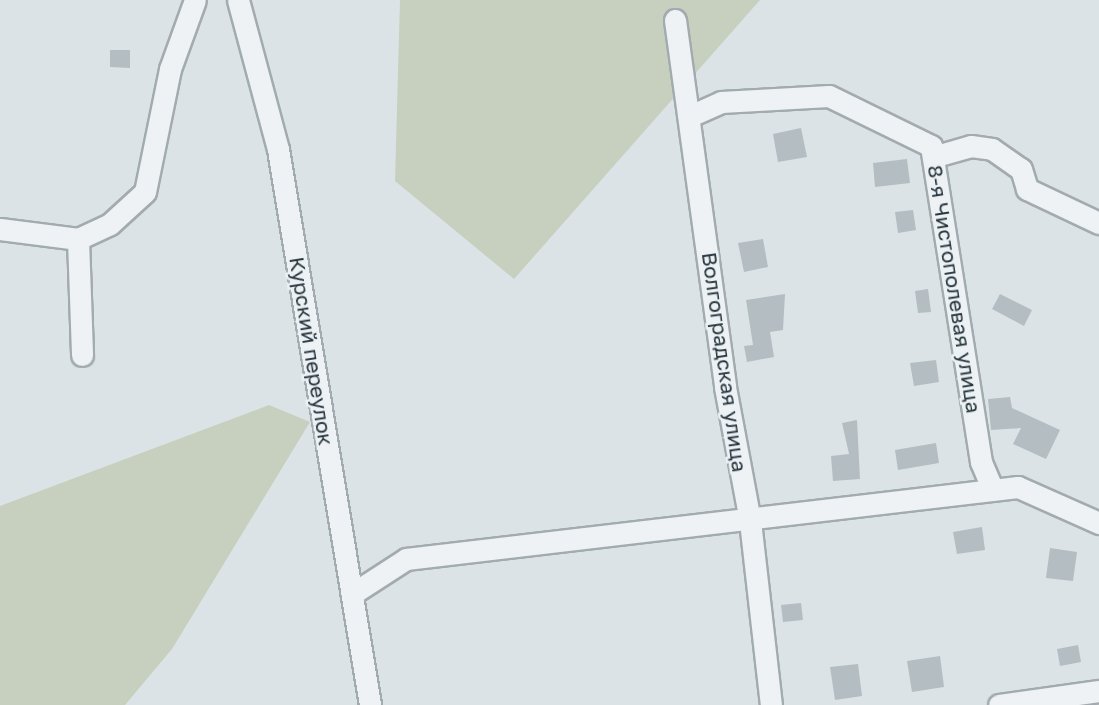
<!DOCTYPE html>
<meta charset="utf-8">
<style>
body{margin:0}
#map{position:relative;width:1099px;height:705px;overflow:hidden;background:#dce3e6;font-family:"Golos Text",sans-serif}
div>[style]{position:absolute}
.green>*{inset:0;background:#c7cfbe}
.building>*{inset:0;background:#b4bdc2}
.roads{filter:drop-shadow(2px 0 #a2abaf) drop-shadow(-2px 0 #a2abaf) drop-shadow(0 2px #a2abaf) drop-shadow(0 -2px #a2abaf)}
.minor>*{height:21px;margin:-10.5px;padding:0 10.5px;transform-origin:10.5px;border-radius:10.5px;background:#eff2f4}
span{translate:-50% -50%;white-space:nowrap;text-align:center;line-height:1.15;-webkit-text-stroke:5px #ebf1f4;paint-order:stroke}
.street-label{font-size:21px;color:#27343b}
</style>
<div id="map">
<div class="green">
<i style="clip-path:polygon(400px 0,760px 0,514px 279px,395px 181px)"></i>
<i style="clip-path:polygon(269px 405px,310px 422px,172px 649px,125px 705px,0 705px,0 506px)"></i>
</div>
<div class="building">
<i style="clip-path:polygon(110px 50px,130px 50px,130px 68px,110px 67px)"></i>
<i style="clip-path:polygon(801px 128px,807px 157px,778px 162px,773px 134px)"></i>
<i style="clip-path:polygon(907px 159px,910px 183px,875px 187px,873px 163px)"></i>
<i style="clip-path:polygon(913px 210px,916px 230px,898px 233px,895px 212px)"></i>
<i style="clip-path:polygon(763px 239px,768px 267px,744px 272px,738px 243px)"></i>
<i style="clip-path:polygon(928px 289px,931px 312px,918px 313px,915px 291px)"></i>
<i style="clip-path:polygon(785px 294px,783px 330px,770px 332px,774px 357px,747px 362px,744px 346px,753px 345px,746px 300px)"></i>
<i style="clip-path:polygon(1000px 294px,1032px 310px,1024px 326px,992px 309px)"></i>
<i style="clip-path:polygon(936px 360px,939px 382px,914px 386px,910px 363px)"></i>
<i style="clip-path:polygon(1010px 397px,1012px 408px,1060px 430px,1046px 459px,1013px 444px,1021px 428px,991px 430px,988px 399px)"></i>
<i style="clip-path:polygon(857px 420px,860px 479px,833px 481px,831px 456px,849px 454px,842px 423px)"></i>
<i style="clip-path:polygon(936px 443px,939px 463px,898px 470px,895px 450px)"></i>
<i style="clip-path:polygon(982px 527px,985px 550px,957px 554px,953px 532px)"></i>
<i style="clip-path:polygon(1050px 548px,1077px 552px,1073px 581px,1046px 578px)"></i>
<i style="clip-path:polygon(801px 603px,803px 620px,783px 622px,781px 605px)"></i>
<i style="clip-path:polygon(1078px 645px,1081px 662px,1060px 666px,1057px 649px)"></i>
<i style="clip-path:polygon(940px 656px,944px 687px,912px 692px,907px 661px)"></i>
<i style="clip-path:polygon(858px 664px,862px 696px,835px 700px,830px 667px)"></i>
</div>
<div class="roads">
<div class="minor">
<i style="left:238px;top:0;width:154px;rotate:75deg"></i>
<i style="left:278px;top:149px;width:564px;rotate:80.6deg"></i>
<i style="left:675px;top:20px;width:370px;rotate:82.2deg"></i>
<i style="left:725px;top:387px;width:136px;rotate:79.4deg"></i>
<i style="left:750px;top:521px;width:185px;rotate:83.5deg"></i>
<i style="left:690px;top:116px;width:34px;rotate:-24deg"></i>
<i style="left:721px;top:102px;width:108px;rotate:-3.2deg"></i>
<i style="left:829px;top:96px;width:114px;rotate:26.1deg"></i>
<i style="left:931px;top:146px;width:320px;rotate:81deg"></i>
<i style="left:981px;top:462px;width:30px;rotate:67deg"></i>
<i style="left:936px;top:156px;width:36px;rotate:-16deg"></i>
<i style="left:971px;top:146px;width:21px;rotate:8deg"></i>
<i style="left:992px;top:149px;width:35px;rotate:35deg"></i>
<i style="left:1021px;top:169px;width:21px;rotate:73deg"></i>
<i style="left:1027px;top:189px;width:80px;rotate:25.3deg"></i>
<i style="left:0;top:229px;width:79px;rotate:7.3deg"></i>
<i style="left:78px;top:239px;width:35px;rotate:-25deg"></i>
<i style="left:110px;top:224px;width:47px;rotate:-42.4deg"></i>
<i style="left:145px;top:192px;width:126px;rotate:-78.5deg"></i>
<i style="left:170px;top:69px;width:73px;rotate:-70.1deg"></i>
<i style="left:78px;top:239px;width:116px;rotate:88deg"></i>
<i style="left:352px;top:594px;width:64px;rotate:-32.9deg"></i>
<i style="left:406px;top:559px;width:616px;rotate:-6.71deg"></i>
<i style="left:1018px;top:487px;width:89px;rotate:24deg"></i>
<i style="left:999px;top:705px;width:101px;rotate:-8deg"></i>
</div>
</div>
<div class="street-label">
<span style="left:955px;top:289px;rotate:81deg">8-я Чистополевая улица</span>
<span style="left:312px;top:351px;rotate:81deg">Курский переулок</span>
<span style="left:725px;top:362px;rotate:82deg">Волгоградская улица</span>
</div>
</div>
